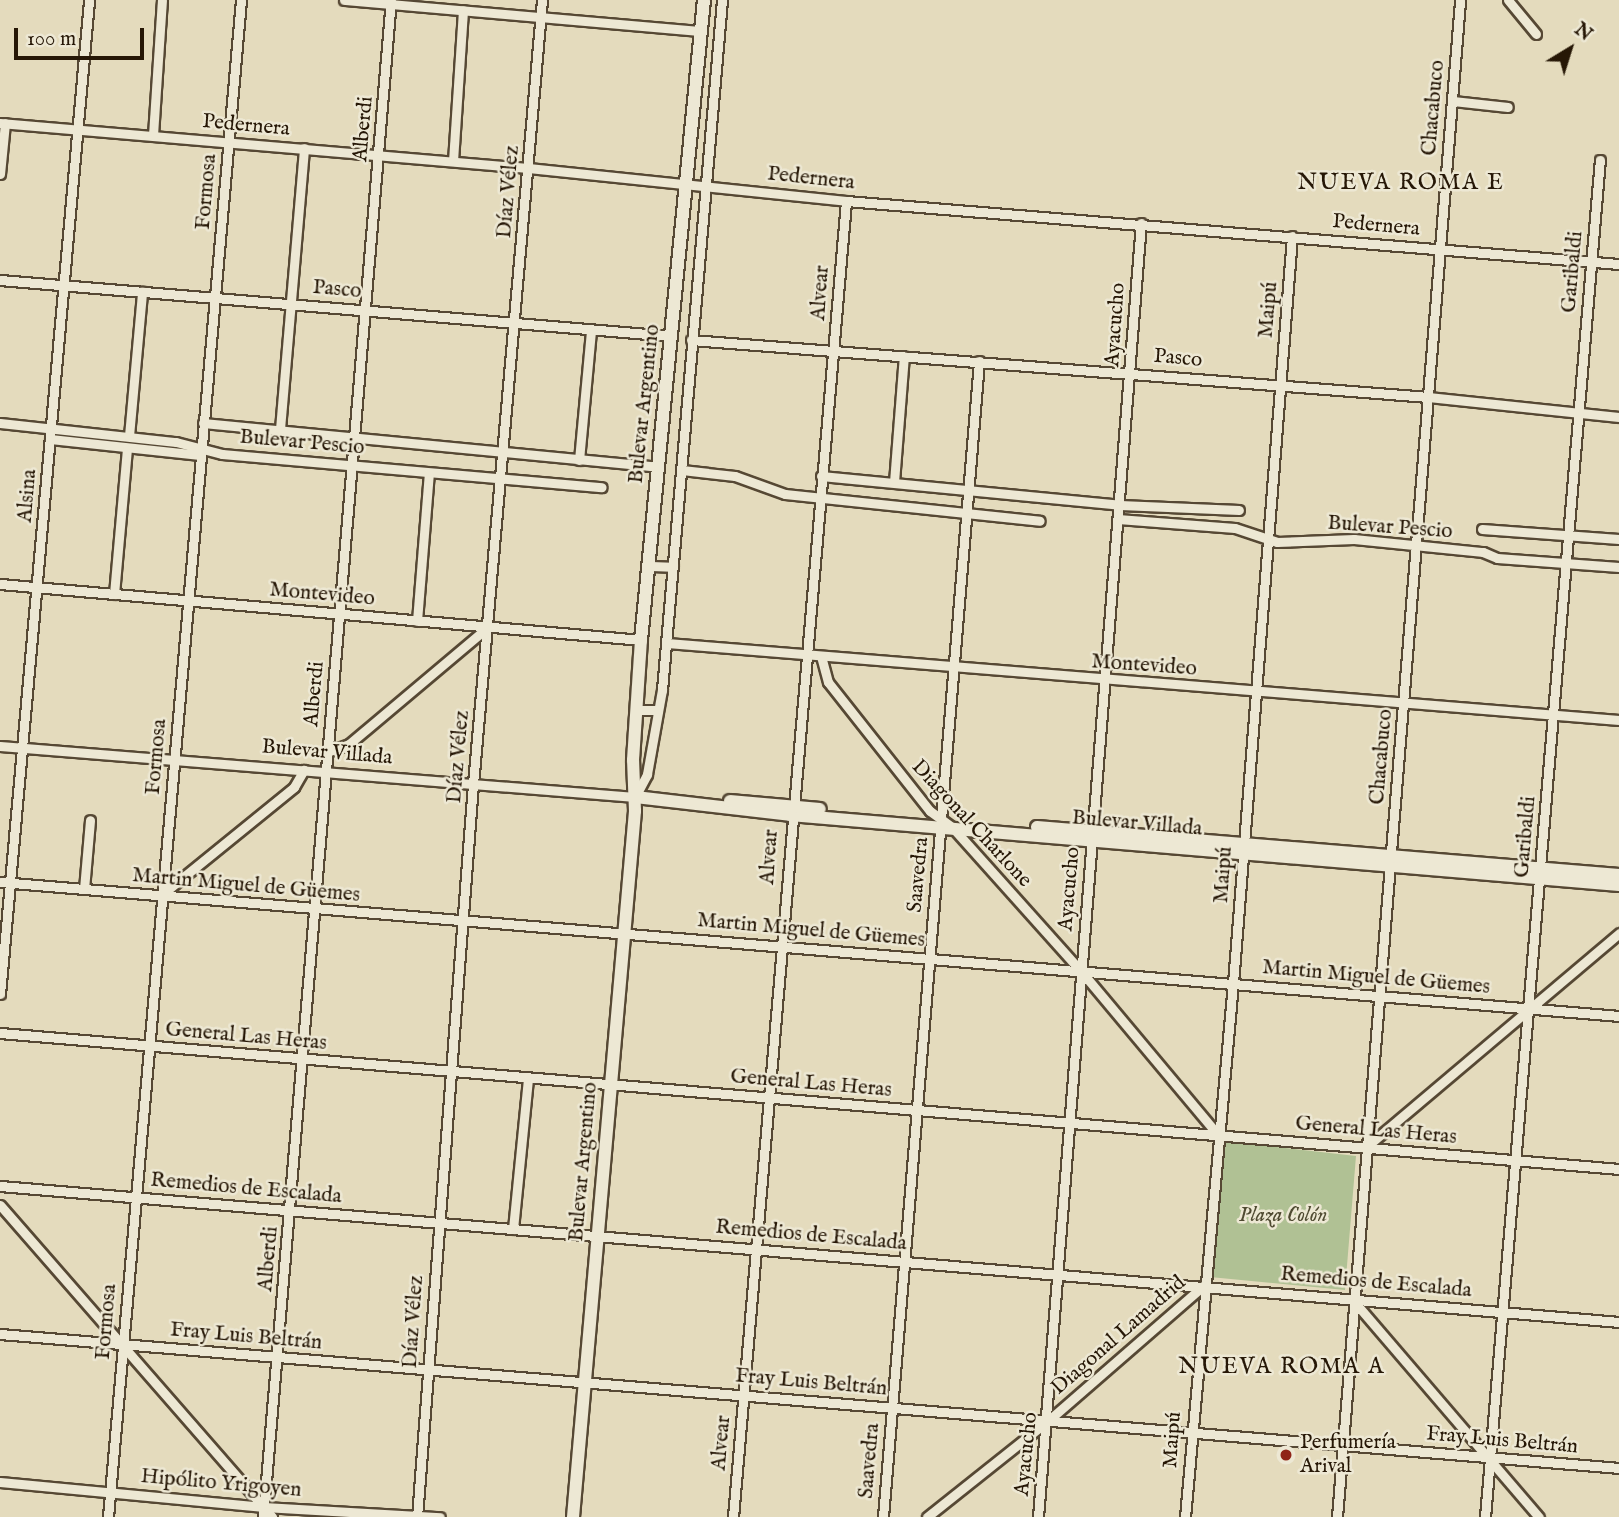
<!DOCTYPE html>
<meta charset="utf-8">
<style>
body{margin:0}
#map{position:relative;width:1619px;height:1517px;overflow:hidden;background:#e4dbbd;font-family:"IM FELL English",serif}
div>[style]{position:absolute}
.green>*{inset:0;background:#b0c194}
.roads{filter:drop-shadow(2px 0 #564834) drop-shadow(-2px 0 #564834) drop-shadow(0 2px #564834) drop-shadow(0 -2px #564834)}
.street>*{height:9px;margin:-4.5px;padding:0 4.5px;transform-origin:4.5px;border-radius:4.5px;background:#ede8d4}
.secondary>*{height:12px;margin:-6px;padding:0 6px;transform-origin:6px;border-radius:6px;background:#ede8d4}
.dots>*{width:19px;height:19px;translate:-50% -50%;box-sizing:border-box;border:4px solid #ede8d4;border-radius:50%}
span{translate:-50% -50%;white-space:nowrap;text-align:center;line-height:1.15;-webkit-text-stroke:5px #ede8d4;paint-order:stroke}
.street-label{font-size:21px;color:#261706}
.park-label{font-size:21px;color:#4f4a31;font-style:italic}
.poi-label{font-size:21px;color:#261706}
.left{translate:0 -50%;text-align:left}
.neighbourhood-label{font-size:23px;color:#261706;letter-spacing:2px}
.north{position:absolute;left:1535px;top:14px;width:70px;height:70px;-webkit-text-stroke:5px #ede8d4;paint-order:stroke;rotate:38deg;font-size:19px;font-weight:700;line-height:28px;text-align:center;color:#261706}
.north::after{content:'';display:block;margin:auto;width:24px;height:32px;background:#261706;clip-path:polygon(50% 0,100% 100%,50% 72%,0 100%)}
.scale{position:absolute;left:14px;top:28px;width:130px;height:32px;box-sizing:border-box;border:4px solid #261706;border-top:0;padding-left:9px;font-size:21px;line-height:24px;white-space:nowrap;color:#261706;-webkit-text-stroke:5px #ede8d4;paint-order:stroke}
</style>
<div id="map">
<div class="green">
<i style="clip-path:polygon(1223px 1141px,1356px 1156px,1345px 1290px,1210px 1277px)"></i>
</div>
<div class="roads">
<div class="street">
<i style="left:344px;top:0;width:358px;rotate:5deg"></i>
<i style="left:1508px;top:0;width:44px;rotate:50.5deg"></i>
<i style="left:1453px;top:101px;width:55px;rotate:6.2deg"></i>
<i style="left:0;top:123px;width:530px;rotate:4.87deg"></i>
<i style="left:528px;top:168px;width:320px;rotate:5.9deg"></i>
<i style="left:846px;top:201px;width:776px;rotate:4.66deg"></i>
<i style="left:153px;top:135px;width:135px;rotate:-86.2deg"></i>
<i style="left:453px;top:161px;width:151px;rotate:-86.2deg"></i>
<i style="left:0;top:174px;width:51px;rotate:-84.4deg"></i>
<i style="left:0;top:280px;width:673px;rotate:4.77deg"></i>
<i style="left:691px;top:340px;width:739px;rotate:4.42deg"></i>
<i style="left:1428px;top:397px;width:192px;rotate:6deg"></i>
<i style="left:0;top:423px;width:177px;rotate:6.2deg"></i>
<i style="left:176px;top:442px;width:48px;rotate:14.6deg"></i>
<i style="left:222px;top:454px;width:381px;rotate:5deg"></i>
<i style="left:203px;top:423px;width:457px;rotate:5.5deg"></i>
<i style="left:280px;top:429px;width:282px;rotate:-85.1deg"></i>
<i style="left:129px;top:436px;width:145px;rotate:-84.8deg"></i>
<i style="left:50px;top:439px;width:151px;rotate:6.1deg"></i>
<i style="left:579px;top:460px;width:131px;rotate:-84.7deg"></i>
<i style="left:682px;top:470px;width:53px;rotate:6.5deg"></i>
<i style="left:735px;top:476px;width:53px;rotate:19.8deg"></i>
<i style="left:785px;top:494px;width:256px;rotate:6deg"></i>
<i style="left:821px;top:476px;width:300px;rotate:5.5deg"></i>
<i style="left:1120px;top:505px;width:119px;rotate:2.4deg"></i>
<i style="left:894px;top:482px;width:126px;rotate:-85.5deg"></i>
<i style="left:1118px;top:519px;width:117px;rotate:4.4deg"></i>
<i style="left:1235px;top:528px;width:44px;rotate:18.4deg"></i>
<i style="left:1277px;top:542px;width:77px;rotate:-2.2deg"></i>
<i style="left:1354px;top:539px;width:130px;rotate:5.8deg"></i>
<i style="left:1483px;top:552px;width:15px;rotate:23deg"></i>
<i style="left:1497px;top:558px;width:122px;rotate:4.2deg"></i>
<i style="left:1482px;top:529px;width:137px;rotate:4.2deg"></i>
<i style="left:649px;top:566px;width:24px;rotate:2deg"></i>
<i style="left:0;top:584px;width:643px;rotate:4.99deg"></i>
<i style="left:114px;top:594px;width:146px;rotate:-84.9deg"></i>
<i style="left:417px;top:621px;width:148px;rotate:-85.4deg"></i>
<i style="left:667px;top:643px;width:955px;rotate:4.62deg"></i>
<i style="left:821px;top:656px;width:27px;rotate:75deg"></i>
<i style="left:828px;top:682px;width:164px;rotate:51.7deg"></i>
<i style="left:930px;top:811px;width:29px;rotate:36deg"></i>
<i style="left:953px;top:828px;width:192px;rotate:48.2deg"></i>
<i style="left:1081px;top:971px;width:214px;rotate:50.1deg"></i>
<i style="left:636px;top:710px;width:21px"></i>
<i style="left:0;top:746px;width:637px;rotate:4.59deg"></i>
<i style="left:635px;top:797px;width:26px;rotate:-62deg"></i>
<i style="left:647px;top:774px;width:85px;rotate:-79.9deg"></i>
<i style="left:662px;top:690px;width:693px;rotate:-85.03deg"></i>
<i style="left:327px;top:752px;width:23px;rotate:-20deg"></i>
<i style="left:349px;top:744px;width:182px;rotate:-40.1deg"></i>
<i style="left:0;top:882px;width:1625px;rotate:4.73deg"></i>
<i style="left:84px;top:889px;width:69px;rotate:-85deg"></i>
<i style="left:160px;top:896px;width:173px;rotate:-39.1deg"></i>
<i style="left:294px;top:787px;width:20px;rotate:-60deg"></i>
<i style="left:0;top:994px;width:998px;rotate:-84.88deg"></i>
<i style="left:0;top:1033px;width:1625px;rotate:4.8deg"></i>
<i style="left:1365px;top:1148px;width:333px;rotate:-40.2deg"></i>
<i style="left:0;top:1186px;width:1625px;rotate:4.8deg"></i>
<i style="left:0;top:1205px;width:414px;rotate:48.9deg"></i>
<i style="left:513px;top:1229px;width:152px;rotate:-84.3deg"></i>
<i style="left:1352px;top:1299px;width:287px;rotate:49.4deg"></i>
<i style="left:0;top:1334px;width:1625px;rotate:4.73deg"></i>
<i style="left:0;top:1482px;width:265px;rotate:5.4deg"></i>
<i style="left:264px;top:1507px;width:176px;rotate:3.3deg"></i>
<i style="left:108px;top:1517px;width:1523px;rotate:-84.99deg"></i>
<i style="left:263px;top:1517px;width:1522px;rotate:-85.18deg"></i>
<i style="left:417px;top:1517px;width:735px;rotate:-85.63deg"></i>
<i style="left:473px;top:784px;width:787px;rotate:-84.97deg"></i>
<i style="left:733px;top:1517px;width:1321px;rotate:-85.09deg"></i>
<i style="left:883px;top:1517px;width:1160px;rotate:-85.25deg"></i>
<i style="left:927px;top:1517px;width:156px;rotate:-38.5deg"></i>
<i style="left:1049px;top:1420px;width:204px;rotate:-41deg"></i>
<i style="left:1038px;top:1517px;width:1298px;rotate:-85.45deg"></i>
<i style="left:1185px;top:1517px;width:536px;rotate:-84.86deg"></i>
<i style="left:1233px;top:983px;width:749px;rotate:-85.48deg"></i>
<i style="left:1337px;top:1517px;width:1522px;rotate:-85.36deg"></i>
<i style="left:1485px;top:1517px;width:1362px;rotate:-85.16deg"></i>
</div>
<div class="secondary">
<i style="left:635px;top:797px;width:156px;rotate:6.6deg"></i>
<i style="left:790px;top:815px;width:832px;rotate:4.83deg"></i>
<i style="left:730px;top:801px;width:90px;rotate:5.1deg"></i>
<i style="left:1037px;top:827px;width:584px;rotate:4.71deg"></i>
<i style="left:573px;top:1517px;width:709px;rotate:-84.98deg"></i>
<i style="left:635px;top:811px;width:51px;rotate:-92.2deg"></i>
<i style="left:633px;top:760px;width:120px;rotate:-86.2deg"></i>
<i style="left:641px;top:640px;width:643px;rotate:-84.38deg"></i>
</div>
</div>
<div class="dots">
<i style="left:1286px;top:1455px;background:#8f2418"></i>
</div>
<div class="street-label">
<span style="left:1434px;top:108px;rotate:-85deg">Chacabuco</span>
<span style="left:246px;top:126px;rotate:5deg">Pedernera</span>
<span style="left:364px;top:129px;rotate:-85deg">Alberdi</span>
<span style="left:811px;top:179px;rotate:6deg">Pedernera</span>
<span style="left:207px;top:192px;rotate:-85deg">Formosa</span>
<span style="left:509px;top:192px;rotate:-85deg">Díaz Vélez</span>
<span style="left:1376px;top:226px;rotate:5deg">Pedernera</span>
<span style="left:1573px;top:272px;rotate:-85deg">Garibaldi</span>
<span style="left:337px;top:290px;rotate:5deg">Pasco</span>
<span style="left:821px;top:293px;rotate:-86deg">Alvear</span>
<span style="left:1269px;top:310px;rotate:-85deg">Maipú</span>
<span style="left:1116px;top:325px;rotate:-86deg">Ayacucho</span>
<span style="left:1178px;top:359px;rotate:5deg">Pasco</span>
<span style="left:645px;top:404px;rotate:-84deg">Bulevar Argentino</span>
<span style="left:302px;top:443px;rotate:5deg">Bulevar Pescio</span>
<span style="left:28px;top:496px;rotate:-85deg">Alsina</span>
<span style="left:1390px;top:528px;rotate:4deg">Bulevar Pescio</span>
<span style="left:322px;top:595px;rotate:5deg">Montevideo</span>
<span style="left:1144px;top:666px;rotate:4deg">Montevideo</span>
<span style="left:315px;top:694px;rotate:-85deg">Alberdi</span>
<span style="left:327px;top:753px;rotate:5deg">Bulevar Villada</span>
<span style="left:157px;top:757px;rotate:-85deg">Formosa</span>
<span style="left:459px;top:757px;rotate:-85deg">Díaz Vélez</span>
<span style="left:1382px;top:757px;rotate:-85deg">Chacabuco</span>
<span style="left:971px;top:824px;rotate:47deg">Diagonal Charlone</span>
<span style="left:1137px;top:824px;rotate:5deg">Bulevar Villada</span>
<span style="left:1526px;top:837px;rotate:-85deg">Garibaldi</span>
<span style="left:770px;top:857px;rotate:-86deg">Alvear</span>
<span style="left:919px;top:875px;rotate:-85deg">Saavedra</span>
<span style="left:1224px;top:875px;rotate:-86deg">Maipú</span>
<span style="left:246px;top:886px;rotate:5deg">Martin Miguel de Güemes</span>
<span style="left:1070px;top:889px;rotate:-85deg">Ayacucho</span>
<span style="left:811px;top:931px;rotate:5deg">Martin Miguel de Güemes</span>
<span style="left:1376px;top:978px;rotate:5deg">Martin Miguel de Güemes</span>
<span style="left:246px;top:1037px;rotate:5deg">General Las Heras</span>
<span style="left:811px;top:1084px;rotate:5deg">General Las Heras</span>
<span style="left:1376px;top:1131px;rotate:5deg">General Las Heras</span>
<span style="left:584px;top:1162px;rotate:-85deg">Bulevar Argentino</span>
<span style="left:246px;top:1189px;rotate:5deg">Remedios de Escalada</span>
<span style="left:811px;top:1236px;rotate:5deg">Remedios de Escalada</span>
<span style="left:269px;top:1259px;rotate:-85deg">Alberdi</span>
<span style="left:1376px;top:1283px;rotate:5deg">Remedios de Escalada</span>
<span style="left:107px;top:1322px;rotate:-85deg">Formosa</span>
<span style="left:414px;top:1322px;rotate:-86deg">Díaz Vélez</span>
<span style="left:1119px;top:1336px;rotate:-41deg">Diagonal Lamadrid</span>
<span style="left:246px;top:1337px;rotate:5deg">Fray Luis Beltrán</span>
<span style="left:811px;top:1383px;rotate:5deg">Fray Luis Beltrán</span>
<span style="left:1173px;top:1440px;rotate:-86deg">Maipú</span>
<span style="left:1502px;top:1441px;rotate:5deg">Fray Luis Beltrán</span>
<span style="left:722px;top:1443px;rotate:-85deg">Alvear</span>
<span style="left:1027px;top:1454px;rotate:-84deg">Ayacucho</span>
<span style="left:870px;top:1461px;rotate:-85deg">Saavedra</span>
<span style="left:221px;top:1484px;rotate:5deg">Hipólito Yrigoyen</span>
</div>
<div class="park-label">
<span style="left:1283px;top:1216px">Plaza Colón</span>
</div>
<div class="poi-label">
<span class="left" style="left:1300px;top:1455px">Perfumería<br>Arival</span>
</div>
<div class="neighbourhood-label">
<span style="left:1401px;top:183px">NUEVA ROMA E</span>
<span style="left:1282px;top:1367px">NUEVA ROMA A</span>
</div>
<div class="north">N</div>
<div class="scale">100 m</div>
</div>
